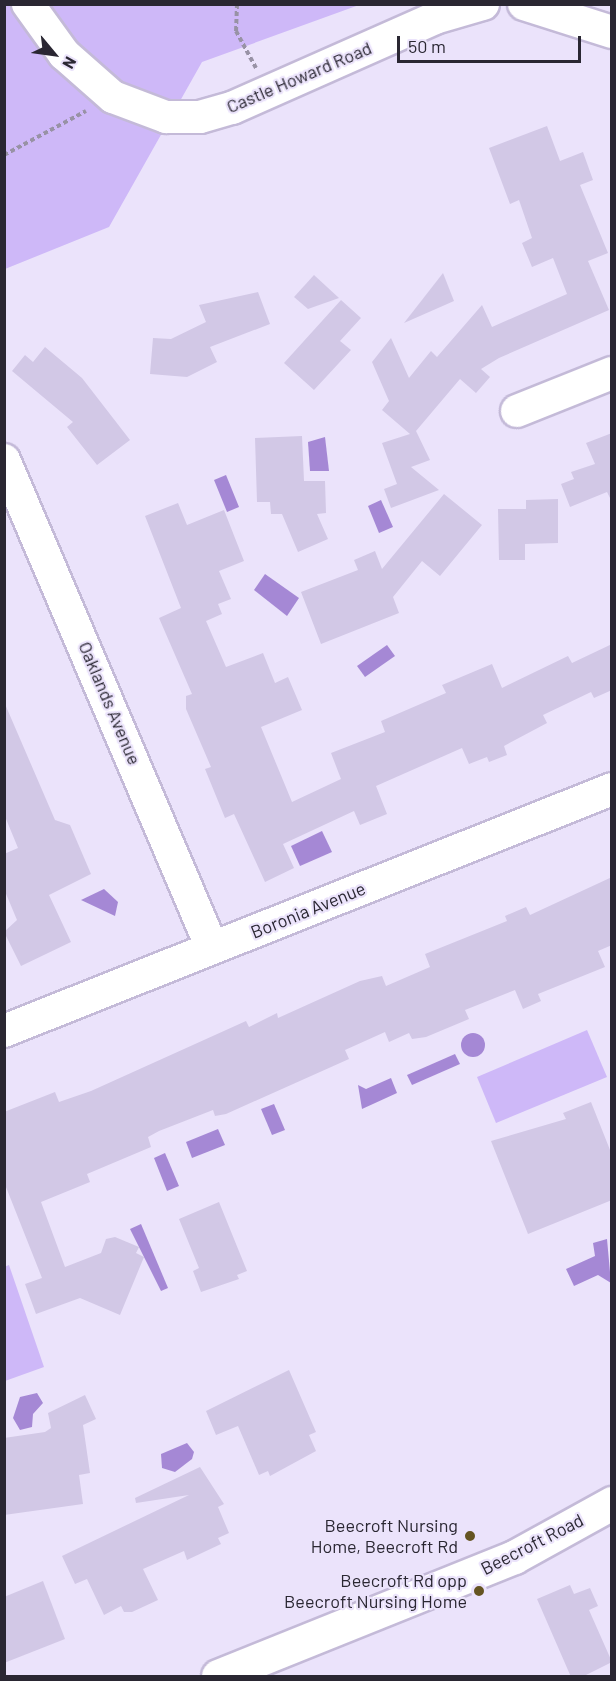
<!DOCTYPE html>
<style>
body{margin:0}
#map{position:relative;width:616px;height:1681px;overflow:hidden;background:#ebe3fb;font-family:Barlow,sans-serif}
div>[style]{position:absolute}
.green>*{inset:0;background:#ceb8f8}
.water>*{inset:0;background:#a588d5}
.round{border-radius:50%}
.building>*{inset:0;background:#d2c8e6}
.path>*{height:4px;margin-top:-2px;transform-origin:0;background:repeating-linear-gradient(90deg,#9892a5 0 4.5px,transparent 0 7.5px)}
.roads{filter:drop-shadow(2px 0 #c4bad8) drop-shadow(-2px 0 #c4bad8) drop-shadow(0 2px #c4bad8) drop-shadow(0 -2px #c4bad8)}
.minor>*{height:32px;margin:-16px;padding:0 16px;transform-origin:16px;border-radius:16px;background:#fff}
.major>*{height:33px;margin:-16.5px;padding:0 16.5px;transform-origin:16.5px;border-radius:16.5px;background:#fff}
.dots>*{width:16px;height:16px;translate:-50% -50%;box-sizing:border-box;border:3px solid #ebe3fb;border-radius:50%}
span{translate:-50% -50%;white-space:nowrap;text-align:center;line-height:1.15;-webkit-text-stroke:4.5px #ebe3fb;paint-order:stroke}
.street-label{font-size:18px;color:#2a2732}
.poi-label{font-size:18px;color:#2a2732}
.right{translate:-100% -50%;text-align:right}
.frame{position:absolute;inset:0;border:6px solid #2a2732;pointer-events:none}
.north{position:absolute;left:24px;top:24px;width:60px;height:60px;-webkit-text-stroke:4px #ebe3fb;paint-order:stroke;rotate:119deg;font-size:16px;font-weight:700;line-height:24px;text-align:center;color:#2a2732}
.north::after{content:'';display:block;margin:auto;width:21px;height:27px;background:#2a2732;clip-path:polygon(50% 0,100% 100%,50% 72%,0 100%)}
.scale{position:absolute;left:397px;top:36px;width:184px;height:27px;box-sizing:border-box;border:3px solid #2a2732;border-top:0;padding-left:8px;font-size:18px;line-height:21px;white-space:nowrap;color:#2a2732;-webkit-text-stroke:4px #ebe3fb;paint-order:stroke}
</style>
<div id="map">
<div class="green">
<i style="clip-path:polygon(5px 5px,359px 5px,202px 62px,109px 227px,5px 269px)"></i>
<i style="clip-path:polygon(587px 1030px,607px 1077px,496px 1123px,477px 1077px)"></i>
<i style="clip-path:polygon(9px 1265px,44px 1367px,5px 1381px,4px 1267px)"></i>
</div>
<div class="water">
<i style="clip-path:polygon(325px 437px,329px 471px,310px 471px,308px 442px)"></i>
<i style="clip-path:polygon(226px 475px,239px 507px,227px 512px,214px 480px)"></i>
<i style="clip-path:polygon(381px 500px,393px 527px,379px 533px,368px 506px)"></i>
<i style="clip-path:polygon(265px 574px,299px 598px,287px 616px,254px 590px)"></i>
<i style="clip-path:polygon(387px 645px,395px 656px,365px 677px,357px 666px)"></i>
<i style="clip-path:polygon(322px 831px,332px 852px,300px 866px,291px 846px)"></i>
<i style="clip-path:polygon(104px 889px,118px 902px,115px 916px,81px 900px)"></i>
<i class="round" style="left:461px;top:1033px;width:24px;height:24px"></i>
<i style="clip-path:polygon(455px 1054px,460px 1064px,412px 1085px,407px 1075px)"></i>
<i style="clip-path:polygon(391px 1078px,397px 1093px,362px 1109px,358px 1085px,366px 1089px)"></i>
<i style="clip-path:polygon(274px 1104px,285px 1130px,272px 1135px,261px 1109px)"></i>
<i style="clip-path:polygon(218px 1129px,225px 1145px,192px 1158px,186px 1142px)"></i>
<i style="clip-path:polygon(165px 1153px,179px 1186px,167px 1191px,154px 1158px)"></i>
<i style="clip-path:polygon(141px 1224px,168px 1288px,161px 1291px,130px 1229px)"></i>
<i style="clip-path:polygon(607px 1239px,611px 1283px,598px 1275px,574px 1286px,566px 1269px,595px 1256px,593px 1243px)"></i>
<i style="clip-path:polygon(37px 1393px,43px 1403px,33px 1414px,32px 1427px,20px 1430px,13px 1418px,20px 1397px)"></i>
<i style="clip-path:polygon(187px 1443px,194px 1452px,192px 1459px,175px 1472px,162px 1468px,161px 1454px)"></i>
</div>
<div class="building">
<i style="clip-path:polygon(547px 126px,560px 161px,583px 152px,593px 180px,580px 185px,608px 253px,588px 261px,609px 310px,499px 358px,481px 369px,490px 377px,476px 393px,460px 379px,416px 431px,430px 460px,411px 467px,439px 490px,391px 508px,384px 489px,397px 484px,382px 443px,410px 434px,382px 410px,389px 401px,372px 362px,391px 338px,409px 378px,431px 351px,437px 357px,482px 305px,492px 327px,567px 294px,553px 258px,532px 267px,522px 243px,532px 238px,519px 200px,510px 204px,489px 148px)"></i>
<i style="clip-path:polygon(443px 273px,454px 301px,404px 323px)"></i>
<i style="clip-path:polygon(314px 275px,339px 298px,308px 309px,294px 297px)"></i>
<i style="clip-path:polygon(258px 292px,270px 324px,210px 347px,217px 362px,187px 377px,150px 374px,153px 338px,171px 339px,206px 322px,199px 305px)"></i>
<i style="clip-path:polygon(341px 300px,361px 318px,340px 341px,351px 350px,314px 390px,284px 363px)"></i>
<i style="clip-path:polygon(45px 347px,82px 378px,130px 440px,97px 465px,67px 427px,73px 422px,12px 371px,25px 355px,33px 362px)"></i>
<i style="clip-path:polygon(612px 433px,612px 502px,607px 492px,570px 507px,561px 484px,574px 479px,571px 472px,595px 464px,586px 443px)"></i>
<i style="clip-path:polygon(302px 436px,304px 481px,325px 481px,326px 513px,317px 514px,328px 539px,298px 552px,282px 514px,271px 514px,270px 502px,257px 502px,255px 438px)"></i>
<i style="clip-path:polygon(444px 494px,482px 525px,440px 576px,422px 561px,393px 597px,399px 613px,321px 644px,301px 592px,358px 570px,354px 560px,375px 551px,382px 569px)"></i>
<i style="clip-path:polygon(558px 499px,558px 543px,525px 544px,525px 560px,499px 560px,498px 509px,526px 509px,526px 500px)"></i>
<i style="clip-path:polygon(178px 503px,187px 525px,224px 510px,244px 561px,219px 571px,231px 599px,218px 604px,222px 614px,206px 621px,226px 667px,263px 653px,275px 683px,288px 677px,302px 710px,261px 727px,292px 802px,341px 779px,331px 753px,385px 732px,381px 721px,446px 693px,442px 685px,492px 664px,502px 688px,568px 656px,572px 663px,612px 644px,612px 690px,594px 698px,591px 692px,543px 715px,547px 723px,504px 746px,507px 755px,489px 762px,487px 757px,469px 764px,462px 748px,376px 786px,387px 814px,360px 825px,354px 811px,283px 844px,294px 868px,265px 882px,234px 814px,225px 818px,205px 769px,211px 767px,186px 709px,186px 696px,192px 694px,159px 618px,181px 608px,145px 516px)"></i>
<i style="clip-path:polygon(5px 704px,55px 820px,70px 825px,91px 874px,49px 895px,71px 942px,21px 966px,4px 932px,17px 920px,4px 889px,4px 854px,18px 848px,4px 814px)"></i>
<i style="clip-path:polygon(612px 877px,612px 945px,598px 951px,605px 967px,538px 994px,541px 1001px,523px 1009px,515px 990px,465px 1010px,469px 1019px,426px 1037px,412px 1039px,409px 1033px,389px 1042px,385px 1032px,345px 1050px,349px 1059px,226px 1114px,215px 1116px,213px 1110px,159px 1131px,148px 1137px,151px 1147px,87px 1174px,90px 1182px,41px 1202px,65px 1267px,101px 1253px,106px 1239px,115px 1237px,139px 1247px,136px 1253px,144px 1257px,120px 1315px,80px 1298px,36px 1314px,25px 1284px,42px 1278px,4px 1182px,4px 1112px,55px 1092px,59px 1102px,91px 1091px,246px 1021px,249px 1027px,277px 1013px,278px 1018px,360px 981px,382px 976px,386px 986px,430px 967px,425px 954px,507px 921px,505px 916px,526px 907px,530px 915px)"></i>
<i style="clip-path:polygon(591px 1102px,612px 1155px,612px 1200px,528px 1234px,491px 1141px,566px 1119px,563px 1113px)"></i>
<i style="clip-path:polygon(219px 1202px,247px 1271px,237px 1275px,239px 1279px,201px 1292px,193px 1271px,199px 1268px,179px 1219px)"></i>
<i style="clip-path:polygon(289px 1370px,316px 1432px,309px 1435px,316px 1451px,270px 1476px,268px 1471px,259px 1475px,238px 1426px,216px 1435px,206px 1411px)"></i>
<i style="clip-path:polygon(85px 1395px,96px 1419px,83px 1425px,90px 1473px,79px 1475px,83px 1504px,4px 1515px,4px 1438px,45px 1432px,51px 1428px,48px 1413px)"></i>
<i style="clip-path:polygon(200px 1467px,224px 1504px,218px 1507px,229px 1533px,218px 1538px,221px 1544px,187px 1560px,184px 1551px,143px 1569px,158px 1600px,132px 1612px,124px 1612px,121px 1606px,104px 1615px,87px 1579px,75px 1584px,62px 1556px,189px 1495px,136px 1503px,135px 1498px)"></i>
<i style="clip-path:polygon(43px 1581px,65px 1639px,4px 1663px,4px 1597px)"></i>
<i style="clip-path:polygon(570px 1585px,574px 1594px,590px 1588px,598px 1606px,589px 1610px,612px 1662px,582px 1677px,571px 1677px,537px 1599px)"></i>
</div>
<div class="path">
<i style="left:237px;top:4px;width:27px;rotate:92deg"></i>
<i style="left:236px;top:31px;width:42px;rotate:61.6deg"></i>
<i style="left:4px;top:155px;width:93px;rotate:-28.2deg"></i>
</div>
<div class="roads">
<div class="minor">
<i style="left:28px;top:4px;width:62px;rotate:54.2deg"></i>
<i style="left:64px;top:54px;width:65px;rotate:41.3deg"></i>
<i style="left:113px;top:97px;width:57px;rotate:20.7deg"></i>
<i style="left:166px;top:117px;width:34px"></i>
<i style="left:200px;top:117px;width:33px;rotate:-16deg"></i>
<i style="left:232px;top:108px;width:222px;rotate:-23.9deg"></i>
<i style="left:435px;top:18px;width:50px;rotate:-16.3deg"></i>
<i style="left:524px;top:4px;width:92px;rotate:17.7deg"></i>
<i style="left:517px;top:411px;width:102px;rotate:-21.8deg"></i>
<i style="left:4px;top:460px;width:530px;rotate:66.91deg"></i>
<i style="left:4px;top:1031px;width:654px;rotate:-21.7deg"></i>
</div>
<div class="major">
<i style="left:218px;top:1676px;width:319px;rotate:-21.9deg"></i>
<i style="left:514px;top:1557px;width:112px;rotate:-28.9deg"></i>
</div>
</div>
<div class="dots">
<i style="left:470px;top:1536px;background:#655421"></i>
<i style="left:479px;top:1591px;background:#655421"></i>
</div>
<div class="street-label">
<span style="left:299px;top:77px;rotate:-23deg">Castle Howard Road</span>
<span style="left:110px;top:703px;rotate:67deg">Oaklands Avenue</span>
<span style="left:308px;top:910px;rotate:-22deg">Boronia Avenue</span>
<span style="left:532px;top:1544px;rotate:-27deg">Beecroft Road</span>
</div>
<div class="poi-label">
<span class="right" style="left:458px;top:1536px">Beecroft Nursing<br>Home, Beecroft Rd</span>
<span class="right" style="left:467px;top:1591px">Beecroft Rd opp<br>Beecroft Nursing Home</span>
</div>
<div class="frame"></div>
<div class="north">N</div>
<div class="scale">50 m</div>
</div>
